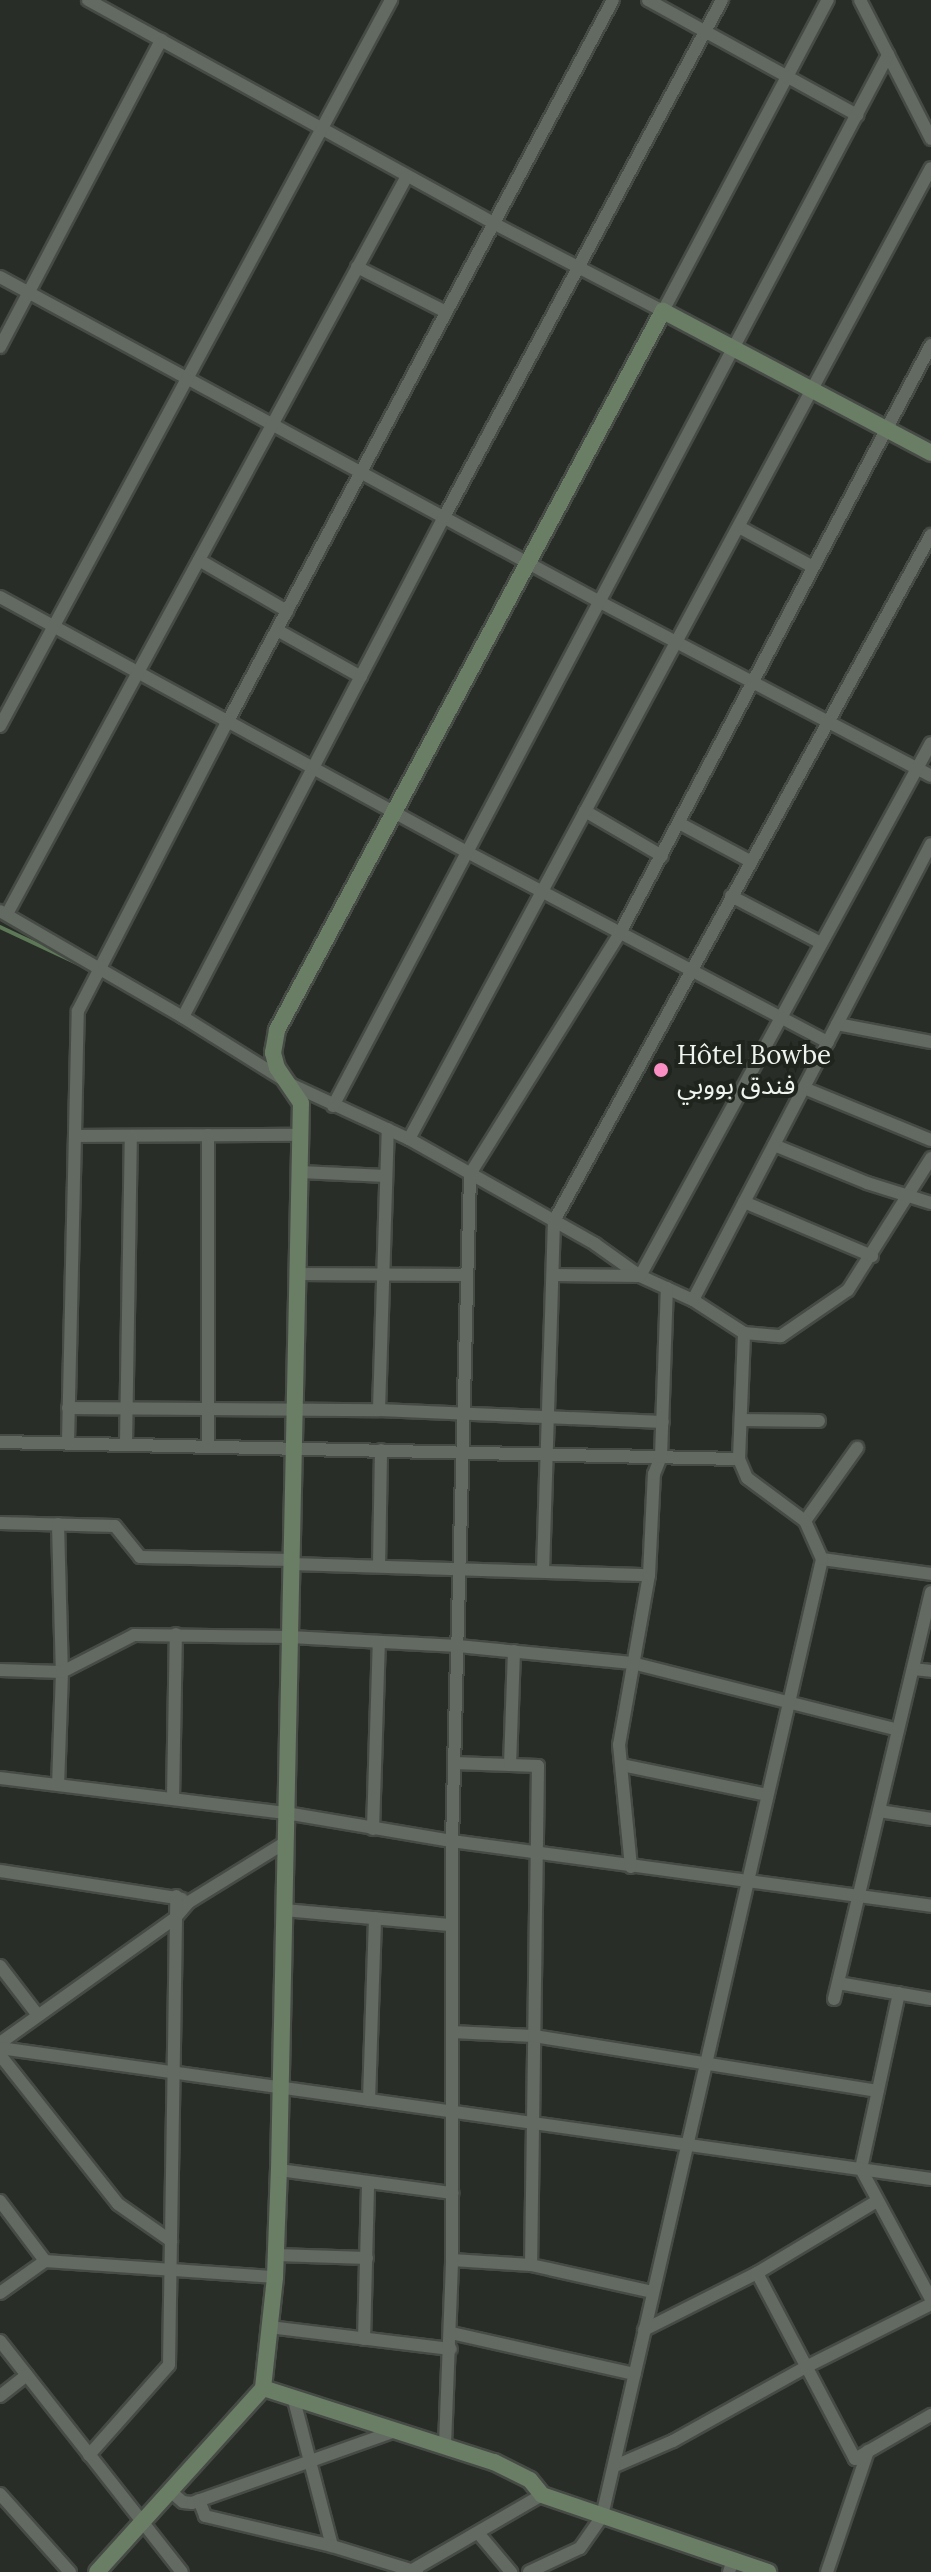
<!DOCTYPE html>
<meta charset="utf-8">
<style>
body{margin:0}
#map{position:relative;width:931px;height:2572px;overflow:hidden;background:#282e27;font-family:Lora,"Noto Sans Arabic",serif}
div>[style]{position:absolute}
.stream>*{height:4px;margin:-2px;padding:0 2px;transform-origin:2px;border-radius:2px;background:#5d7857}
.roads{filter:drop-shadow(2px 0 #474b46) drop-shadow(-2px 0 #474b46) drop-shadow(0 2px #474b46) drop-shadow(0 -2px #474b46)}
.street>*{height:12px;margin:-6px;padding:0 6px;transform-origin:6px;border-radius:6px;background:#636a62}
.secondary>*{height:16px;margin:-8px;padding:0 8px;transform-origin:8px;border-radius:8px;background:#6a7e66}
.dots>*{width:22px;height:22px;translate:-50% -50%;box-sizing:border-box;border:4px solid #1f241d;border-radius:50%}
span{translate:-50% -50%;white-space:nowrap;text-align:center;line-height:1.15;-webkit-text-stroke:8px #1f241d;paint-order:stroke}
.poi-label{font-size:26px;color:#f0f4f0}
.left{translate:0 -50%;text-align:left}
</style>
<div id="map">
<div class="stream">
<i style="left:0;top:927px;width:87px;rotate:25.1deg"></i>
</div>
<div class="roads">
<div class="street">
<i style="left:88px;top:0;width:462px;rotate:28.8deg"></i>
<i style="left:493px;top:223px;width:191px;rotate:27.4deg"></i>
<i style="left:663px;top:311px;width:352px;rotate:-62.1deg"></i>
<i style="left:648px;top:0;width:239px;rotate:28.8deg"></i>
<i style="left:860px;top:0;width:156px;rotate:62.9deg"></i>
<i style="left:357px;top:267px;width:100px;rotate:26.8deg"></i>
<i style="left:0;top:277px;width:682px;rotate:28.44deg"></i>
<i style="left:600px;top:602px;width:374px;rotate:27.7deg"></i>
<i style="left:0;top:347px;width:347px;rotate:-62.3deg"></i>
<i style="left:739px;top:527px;width:84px;rotate:28.4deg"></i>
<i style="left:199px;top:560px;width:102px;rotate:30.1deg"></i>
<i style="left:0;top:597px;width:532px;rotate:28.64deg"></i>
<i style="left:467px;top:852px;width:408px;rotate:27.8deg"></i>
<i style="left:277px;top:630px;width:96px;rotate:29.2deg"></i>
<i style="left:0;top:726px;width:825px;rotate:-61.69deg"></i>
<i style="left:585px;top:811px;width:89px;rotate:30.3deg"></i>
<i style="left:679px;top:823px;width:81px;rotate:28.2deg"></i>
<i style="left:731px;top:896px;width:102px;rotate:27.6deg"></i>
<i style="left:0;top:911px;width:211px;rotate:30.1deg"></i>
<i style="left:183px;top:1017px;width:128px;rotate:32deg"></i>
<i style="left:292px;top:1085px;width:129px;rotate:24.8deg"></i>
<i style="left:409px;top:1139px;width:214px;rotate:29.4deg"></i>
<i style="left:595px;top:1244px;width:55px;rotate:35.4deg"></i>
<i style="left:640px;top:1276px;width:58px;rotate:24.4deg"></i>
<i style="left:693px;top:1300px;width:61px;rotate:32.9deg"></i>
<i style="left:744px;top:1333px;width:37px;rotate:5deg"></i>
<i style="left:781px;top:1336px;width:81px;rotate:-34.5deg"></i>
<i style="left:848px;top:1290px;width:156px;rotate:-57.8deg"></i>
<i style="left:7px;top:914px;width:839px;rotate:-61.54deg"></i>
<i style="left:183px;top:1017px;width:564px;rotate:-62.44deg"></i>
<i style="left:444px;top:517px;width:587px;rotate:-61.73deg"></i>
<i style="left:837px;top:1024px;width:96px;rotate:10.8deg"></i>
<i style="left:804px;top:1088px;width:137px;rotate:22.3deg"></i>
<i style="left:333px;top:1106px;width:1189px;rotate:-62.16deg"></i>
<i style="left:208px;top:1135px;width:311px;rotate:90deg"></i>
<i style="left:75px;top:1136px;width:225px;rotate:-0.3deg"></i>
<i style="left:409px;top:1139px;width:1102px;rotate:-61.74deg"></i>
<i style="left:774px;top:1145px;width:100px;rotate:22.2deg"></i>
<i style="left:867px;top:1183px;width:67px;rotate:17.4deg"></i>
<i style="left:300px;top:1172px;width:86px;rotate:2.7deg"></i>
<i style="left:744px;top:1202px;width:139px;rotate:22.9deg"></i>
<i style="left:298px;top:1274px;width:168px;rotate:0.3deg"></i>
<i style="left:553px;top:1275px;width:87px;rotate:0.7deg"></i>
<i style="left:640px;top:1276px;width:607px;rotate:-61.37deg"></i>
<i style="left:693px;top:1300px;width:514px;rotate:-62.44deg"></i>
<i style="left:68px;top:1408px;width:311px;rotate:0.4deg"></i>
<i style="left:379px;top:1410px;width:284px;rotate:2.4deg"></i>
<i style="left:379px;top:1410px;width:281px;rotate:-88.2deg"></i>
<i style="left:741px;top:1420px;width:78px;rotate:0.7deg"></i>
<i style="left:0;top:1442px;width:739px;rotate:1.32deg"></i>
<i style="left:68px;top:1442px;width:431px;rotate:-88.7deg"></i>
<i style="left:78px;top:1011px;width:326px;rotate:-62.7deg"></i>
<i style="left:228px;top:721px;width:817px;rotate:-61.9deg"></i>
<i style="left:126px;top:1444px;width:308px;rotate:-89.1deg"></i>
<i style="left:805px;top:1521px;width:90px;rotate:-54.5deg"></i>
<i style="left:0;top:1523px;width:115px;rotate:1.5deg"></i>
<i style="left:115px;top:1526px;width:40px;rotate:51deg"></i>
<i style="left:140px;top:1557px;width:152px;rotate:1.1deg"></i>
<i style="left:58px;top:1524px;width:148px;rotate:88.5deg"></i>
<i style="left:62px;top:1672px;width:113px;rotate:92deg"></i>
<i style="left:822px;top:1559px;width:110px;rotate:7.8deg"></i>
<i style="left:292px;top:1564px;width:357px;rotate:1.8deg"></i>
<i style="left:379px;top:1566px;width:116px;rotate:-89deg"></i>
<i style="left:543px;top:1571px;width:350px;rotate:-88.2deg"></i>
<i style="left:554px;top:1221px;width:783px;rotate:-61.21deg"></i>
<i style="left:913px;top:1669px;width:18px;rotate:6deg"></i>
<i style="left:0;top:1670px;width:62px;rotate:1.8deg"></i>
<i style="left:62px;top:1672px;width:81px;rotate:-27.2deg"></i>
<i style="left:134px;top:1635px;width:156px;rotate:0.7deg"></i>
<i style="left:290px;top:1637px;width:168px;rotate:3.1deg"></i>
<i style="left:458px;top:1646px;width:175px;rotate:5.6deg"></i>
<i style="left:632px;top:1663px;width:274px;rotate:14.1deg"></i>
<i style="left:454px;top:1763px;width:84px;rotate:2deg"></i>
<i style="left:538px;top:1766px;width:499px;rotate:90.8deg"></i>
<i style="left:510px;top:1765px;width:114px;rotate:-88deg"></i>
<i style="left:622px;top:1765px;width:148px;rotate:11.7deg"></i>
<i style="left:0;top:1778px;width:288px;rotate:7deg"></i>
<i style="left:286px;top:1813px;width:168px;rotate:9.6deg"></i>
<i style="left:452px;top:1841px;width:483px;rotate:7.7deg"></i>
<i style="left:173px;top:1799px;width:165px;rotate:-89deg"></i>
<i style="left:879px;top:1811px;width:53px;rotate:8.7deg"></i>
<i style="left:373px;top:1829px;width:187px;rotate:-88.2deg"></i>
<i style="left:631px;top:1867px;width:123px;rotate:-95.6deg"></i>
<i style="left:619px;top:1745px;width:173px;rotate:-80deg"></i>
<i style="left:649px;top:1575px;width:101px;rotate:-87.2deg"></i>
<i style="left:654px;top:1474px;width:18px;rotate:-68deg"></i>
<i style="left:661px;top:1457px;width:169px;rotate:-88deg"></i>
<i style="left:0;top:1871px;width:184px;rotate:8.7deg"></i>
<i style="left:285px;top:1910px;width:167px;rotate:5.2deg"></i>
<i style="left:0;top:1966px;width:61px;rotate:52.4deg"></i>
<i style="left:838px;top:1983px;width:94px;rotate:9.8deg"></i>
<i style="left:899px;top:1993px;width:180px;rotate:102.2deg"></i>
<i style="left:861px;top:2169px;width:148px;rotate:61.7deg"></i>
<i style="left:834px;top:1999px;width:418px;rotate:-76.6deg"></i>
<i style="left:452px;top:2032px;width:82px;rotate:2.8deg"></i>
<i style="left:534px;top:2036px;width:348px;rotate:9.1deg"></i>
<i style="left:0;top:2043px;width:215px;rotate:-35.5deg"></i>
<i style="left:175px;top:1918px;width:21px;rotate:-49deg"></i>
<i style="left:189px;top:1902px;width:114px;rotate:-31.7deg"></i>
<i style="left:0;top:2048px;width:940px;rotate:8.01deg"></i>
<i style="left:0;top:2055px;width:190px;rotate:51.6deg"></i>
<i style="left:118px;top:2204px;width:65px;rotate:34.9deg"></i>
<i style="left:369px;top:2100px;width:182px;rotate:-88.1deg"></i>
<i style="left:279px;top:2170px;width:175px;rotate:7.6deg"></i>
<i style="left:0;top:2201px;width:75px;rotate:53.1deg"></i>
<i style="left:276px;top:2255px;width:91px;rotate:1.9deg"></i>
<i style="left:452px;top:2260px;width:79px;rotate:3.6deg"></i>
<i style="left:531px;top:2265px;width:125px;rotate:12.5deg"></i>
<i style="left:757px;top:2273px;width:210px;rotate:62.2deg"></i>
<i style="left:855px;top:2459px;width:88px;rotate:-30.1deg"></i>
<i style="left:0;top:2293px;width:55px;rotate:-35.4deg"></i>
<i style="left:45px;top:2261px;width:231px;rotate:4deg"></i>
<i style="left:269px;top:2327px;width:183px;rotate:6.9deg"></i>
<i style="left:644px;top:2330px;width:127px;rotate:-26.8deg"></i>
<i style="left:757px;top:2273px;width:140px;rotate:-31deg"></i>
<i style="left:451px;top:2333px;width:188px;rotate:12.6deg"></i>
<i style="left:364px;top:2339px;width:156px;rotate:-88.5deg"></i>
<i style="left:0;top:2341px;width:294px;rotate:51.8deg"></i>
<i style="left:0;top:2396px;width:34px;rotate:-38deg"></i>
<i style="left:294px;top:2400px;width:151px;rotate:75.4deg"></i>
<i style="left:445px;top:2445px;width:185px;rotate:-87.8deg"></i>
<i style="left:452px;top:2260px;width:419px;rotate:-90deg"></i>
<i style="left:452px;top:1841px;width:667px;rotate:-88.45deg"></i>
<i style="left:470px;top:1174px;width:286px;rotate:-58.1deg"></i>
<i style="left:621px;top:931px;width:663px;rotate:-62.12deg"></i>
<i style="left:89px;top:2455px;width:120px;rotate:-48.4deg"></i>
<i style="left:169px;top:2365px;width:469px;rotate:-89.1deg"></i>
<i style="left:615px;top:2466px;width:63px;rotate:-23.3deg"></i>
<i style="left:673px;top:2441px;width:152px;rotate:-29.1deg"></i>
<i style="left:806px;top:2367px;width:140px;rotate:-26.7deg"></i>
<i style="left:169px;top:2490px;width:18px;rotate:41deg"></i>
<i style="left:183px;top:2502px;width:9px;rotate:6deg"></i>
<i style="left:192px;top:2503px;width:213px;rotate:-19.5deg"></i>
<i style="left:0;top:2494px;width:105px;rotate:48.1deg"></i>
<i style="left:199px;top:2500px;width:17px;rotate:69deg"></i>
<i style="left:205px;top:2516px;width:130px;rotate:13.3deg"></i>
<i style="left:332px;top:2546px;width:89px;rotate:17deg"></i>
<i style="left:479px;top:2534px;width:50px;rotate:49.9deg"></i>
<i style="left:409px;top:2572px;width:154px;rotate:-30.1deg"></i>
<i style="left:529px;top:2572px;width:56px;rotate:-25.2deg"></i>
<i style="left:580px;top:2548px;width:39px;rotate:-55deg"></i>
<i style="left:602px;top:2516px;width:982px;rotate:-77.05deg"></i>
<i style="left:822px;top:1559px;width:42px;rotate:-114.1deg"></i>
<i style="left:805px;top:1521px;width:72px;rotate:-143.4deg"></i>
<i style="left:747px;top:1478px;width:21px;rotate:-113deg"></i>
<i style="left:739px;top:1459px;width:126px;rotate:-87.7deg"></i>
<i style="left:729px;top:2572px;width:13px;rotate:-72deg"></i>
<i style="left:827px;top:2572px;width:128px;rotate:-71.3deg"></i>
</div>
<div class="secondary">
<i style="left:263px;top:2388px;width:243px;rotate:17.8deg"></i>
<i style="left:494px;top:2462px;width:40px;rotate:26.6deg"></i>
<i style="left:530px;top:2480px;width:19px;rotate:51deg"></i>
<i style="left:542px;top:2495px;width:239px;rotate:18.8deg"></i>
<i style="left:97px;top:2572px;width:248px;rotate:-47.9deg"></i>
<i style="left:263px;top:2388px;width:112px;rotate:-83.8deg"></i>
<i style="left:275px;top:2277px;width:107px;rotate:-87.9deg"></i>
<i style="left:279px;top:2170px;width:1067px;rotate:-88.82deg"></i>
<i style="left:301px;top:1103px;width:42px;rotate:-124.4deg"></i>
<i style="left:277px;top:1068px;width:16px;rotate:-105deg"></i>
<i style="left:273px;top:1053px;width:23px;rotate:-80deg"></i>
<i style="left:277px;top:1030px;width:816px;rotate:-61.77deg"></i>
<i style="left:663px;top:311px;width:303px;rotate:27.9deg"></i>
</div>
</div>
<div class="dots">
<i style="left:661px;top:1070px;background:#fb8fc4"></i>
</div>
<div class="poi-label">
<span class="left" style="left:677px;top:1070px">Hôtel Bowbe<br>فندق بووبي</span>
</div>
</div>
